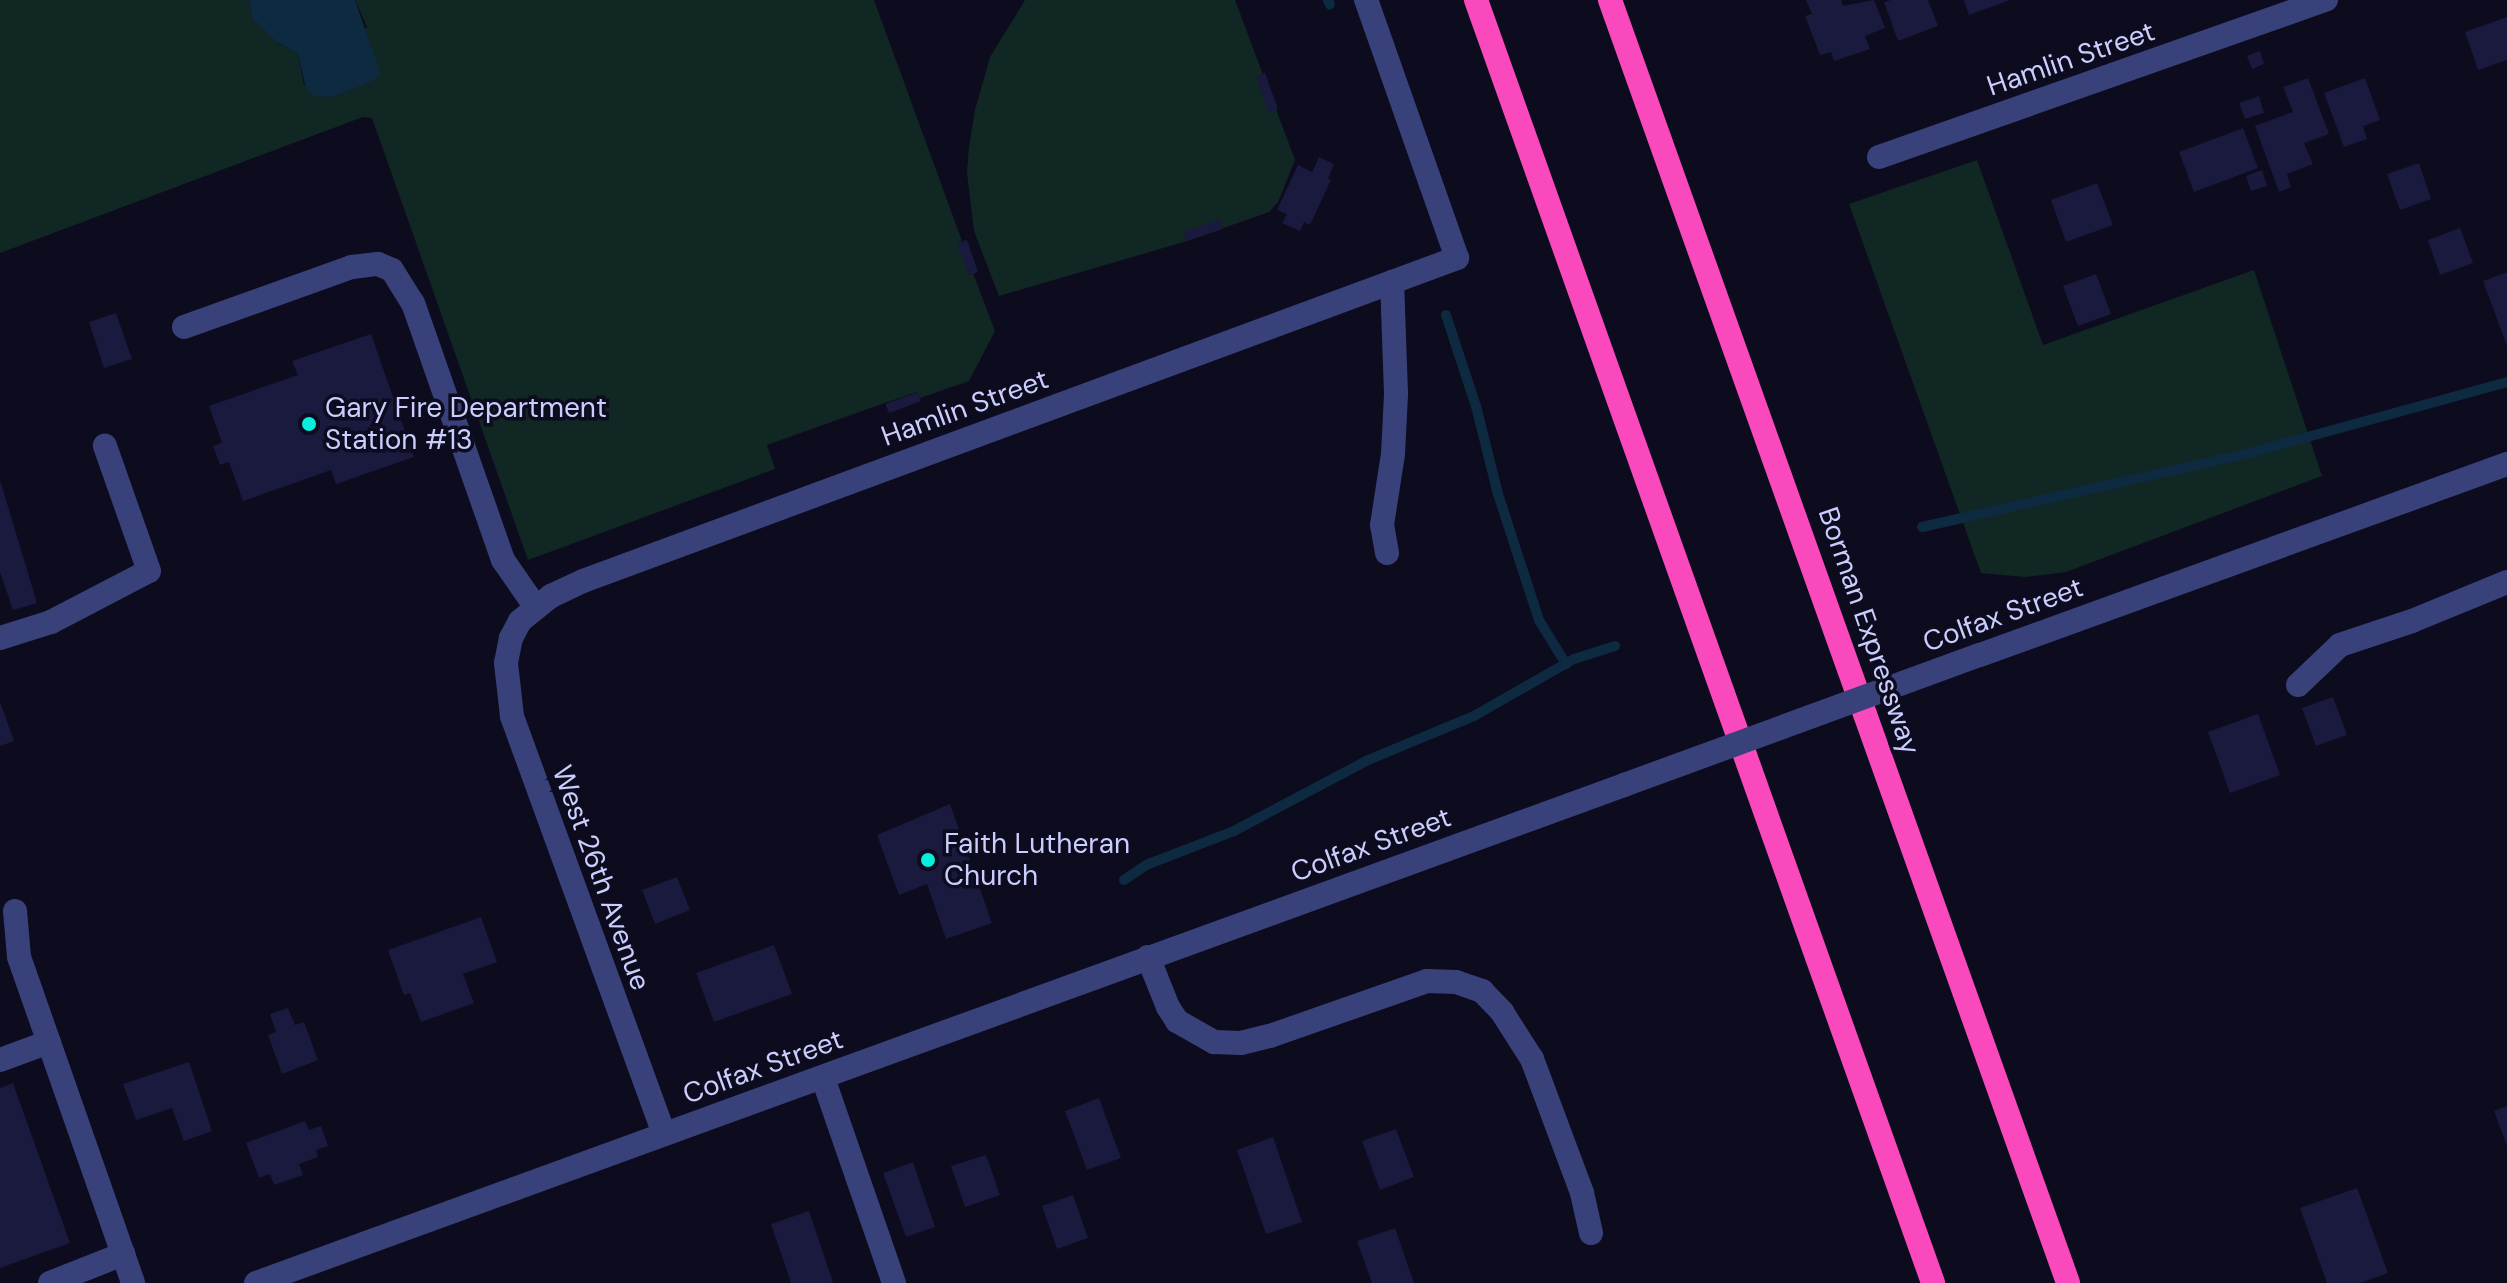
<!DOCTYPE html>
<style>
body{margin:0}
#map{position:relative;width:2507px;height:1283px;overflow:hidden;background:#0c0c1e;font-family:"DM Sans",sans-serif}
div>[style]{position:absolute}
.green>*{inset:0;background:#102723}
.water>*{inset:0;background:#0d2a41}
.stream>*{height:10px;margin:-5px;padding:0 5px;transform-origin:5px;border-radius:5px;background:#0d2a41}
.building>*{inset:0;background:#1a193e}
.minor>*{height:24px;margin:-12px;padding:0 12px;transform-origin:12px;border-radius:12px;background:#39417b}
.highway>*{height:24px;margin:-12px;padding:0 12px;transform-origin:12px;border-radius:12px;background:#fa49bc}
.minor-bridge>*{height:24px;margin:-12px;padding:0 12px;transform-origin:12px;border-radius:12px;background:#39417b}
.dots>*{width:22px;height:22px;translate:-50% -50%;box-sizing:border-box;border:4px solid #0c0c1e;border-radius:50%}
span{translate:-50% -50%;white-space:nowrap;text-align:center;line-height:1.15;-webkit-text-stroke:7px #0c0c1e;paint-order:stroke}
.street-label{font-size:28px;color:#cbcdfe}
.poi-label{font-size:28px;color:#cbcdfe}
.left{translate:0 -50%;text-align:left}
</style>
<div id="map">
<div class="green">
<i style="clip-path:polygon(0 0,249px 0,252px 18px,275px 41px,298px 54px,304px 85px,367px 27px,355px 0,874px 0,962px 241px,958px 243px,973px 273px,995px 331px,969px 381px,920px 398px,917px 392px,879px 405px,767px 445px,775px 469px,528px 560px,372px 118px,363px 117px,0 253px)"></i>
<i style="clip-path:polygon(1025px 0,1235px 0,1295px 160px,1278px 202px,1269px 212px,1184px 242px,999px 296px,974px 231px,967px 172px,969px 146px,975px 110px,990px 57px)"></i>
<i style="clip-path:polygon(1977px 160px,2043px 345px,2254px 270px,2322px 476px,2066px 572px,2025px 577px,1981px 573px,1849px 204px)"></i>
</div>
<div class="water">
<i style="clip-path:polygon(249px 0,355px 0,380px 72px,374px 80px,332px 97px,313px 96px,305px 85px,298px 54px,275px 41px,252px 18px)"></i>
</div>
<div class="stream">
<i style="left:1328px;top:0;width:5px;rotate:68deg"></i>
<i style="left:1446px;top:315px;width:96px;rotate:71.8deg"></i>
<i style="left:1476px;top:406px;width:91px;rotate:76deg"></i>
<i style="left:1498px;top:494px;width:133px;rotate:72deg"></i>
<i style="left:1539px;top:620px;width:52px;rotate:58.5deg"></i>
<i style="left:1922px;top:527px;width:328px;rotate:-12.7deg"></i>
<i style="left:2242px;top:455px;width:275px;rotate:-15.4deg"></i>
<i style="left:1124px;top:880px;width:27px;rotate:-34deg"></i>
<i style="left:1146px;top:865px;width:94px;rotate:-21.1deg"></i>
<i style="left:1234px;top:831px;width:152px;rotate:-27.9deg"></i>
<i style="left:1368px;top:760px;width:115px;rotate:-22.5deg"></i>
<i style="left:1474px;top:716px;width:115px;rotate:-29.7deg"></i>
<i style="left:1574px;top:659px;width:43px;rotate:-17.6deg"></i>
</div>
<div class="building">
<i style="clip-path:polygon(1806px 0,1841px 0,1843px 6px,1874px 0,1885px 28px,1865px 36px,1870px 49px,1834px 61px,1831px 52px,1820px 55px,1805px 16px,1812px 14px)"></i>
<i style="clip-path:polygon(1891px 0,1928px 0,1938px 26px,1898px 41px,1884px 2px)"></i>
<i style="clip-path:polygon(1964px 0,2010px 0,1969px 15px)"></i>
<i style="clip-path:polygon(2507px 17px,2507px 60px,2478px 70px,2465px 32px)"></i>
<i style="clip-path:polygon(2260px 51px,2264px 64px,2252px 69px,2247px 56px)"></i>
<i style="clip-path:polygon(1265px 73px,1278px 109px,1269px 112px,1256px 77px)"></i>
<i style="clip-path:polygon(2308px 78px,2329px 134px,2304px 143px,2313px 164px,2287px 174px,2291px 187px,2279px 192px,2255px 126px,2293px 112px,2283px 87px)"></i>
<i style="clip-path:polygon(2365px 78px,2380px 120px,2363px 126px,2367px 139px,2344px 147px,2324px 93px)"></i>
<i style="clip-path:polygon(2259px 96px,2264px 113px,2245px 119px,2239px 103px)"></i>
<i style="clip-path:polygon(2243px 128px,2258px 168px,2194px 192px,2179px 152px)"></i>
<i style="clip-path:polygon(1319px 157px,1334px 164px,1328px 179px,1331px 180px,1310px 225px,1304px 222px,1300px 231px,1282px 223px,1287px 214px,1277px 210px,1298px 165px,1312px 172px)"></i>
<i style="clip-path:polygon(2419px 163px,2431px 199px,2400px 210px,2387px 174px)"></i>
<i style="clip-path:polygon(2262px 170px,2267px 186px,2251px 191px,2246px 176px)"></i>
<i style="clip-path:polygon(2097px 183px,2113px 225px,2066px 242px,2051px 200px)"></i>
<i style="clip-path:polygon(1220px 219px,1223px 229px,1187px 241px,1183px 232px)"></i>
<i style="clip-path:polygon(2460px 228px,2473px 263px,2440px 275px,2428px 240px)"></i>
<i style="clip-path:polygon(967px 240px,978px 272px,969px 275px,957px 243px)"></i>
<i style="clip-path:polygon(2507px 272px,2507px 346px,2483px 281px)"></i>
<i style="clip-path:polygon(2096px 274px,2111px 314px,2078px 326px,2063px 286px)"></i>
<i style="clip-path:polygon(116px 313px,132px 359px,104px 368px,89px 322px)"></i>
<i style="clip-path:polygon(371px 334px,414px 457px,336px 484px,331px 470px,243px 501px,229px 462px,220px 465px,213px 446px,222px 443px,209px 406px,298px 375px,292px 361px)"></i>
<i style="clip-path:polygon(918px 392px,921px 401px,889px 413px,885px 404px)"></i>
<i style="clip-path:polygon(0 480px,37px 603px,13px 610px,0 572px)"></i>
<i style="clip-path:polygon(2333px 697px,2347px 735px,2316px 746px,2302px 708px)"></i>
<i style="clip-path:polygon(0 702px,14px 741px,0 746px)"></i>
<i style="clip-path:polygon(2258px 714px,2280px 775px,2230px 793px,2208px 732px)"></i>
<i style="clip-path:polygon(950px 804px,992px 923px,946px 939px,927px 884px,899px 895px,877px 835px)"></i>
<i style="clip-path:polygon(677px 877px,690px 910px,655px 924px,642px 890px)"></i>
<i style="clip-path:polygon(481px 917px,497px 962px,463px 974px,474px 1003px,421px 1022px,410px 993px,404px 995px,388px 950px)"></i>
<i style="clip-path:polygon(774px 945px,792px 994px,714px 1022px,696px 973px)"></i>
<i style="clip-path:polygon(288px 1008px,295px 1025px,304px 1022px,318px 1060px,282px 1074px,268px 1035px,276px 1032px,270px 1014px)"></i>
<i style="clip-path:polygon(189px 1062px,212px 1131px,184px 1141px,172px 1108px,136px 1120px,123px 1084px)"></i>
<i style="clip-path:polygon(13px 1083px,70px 1243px,0 1268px,0 1088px)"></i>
<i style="clip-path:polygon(1099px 1098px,1121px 1158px,1087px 1170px,1065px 1111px)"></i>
<i style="clip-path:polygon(2507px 1106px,2507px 1146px,2494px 1111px)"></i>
<i style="clip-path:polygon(305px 1121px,309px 1130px,321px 1126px,328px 1146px,316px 1150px,318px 1157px,299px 1164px,303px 1175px,274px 1185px,270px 1174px,259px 1178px,246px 1143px)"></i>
<i style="clip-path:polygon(1396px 1129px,1414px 1177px,1380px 1190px,1362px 1141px)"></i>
<i style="clip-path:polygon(1273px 1137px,1302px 1222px,1266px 1234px,1237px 1150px)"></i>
<i style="clip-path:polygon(986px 1155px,1000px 1195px,965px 1207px,951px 1166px)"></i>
<i style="clip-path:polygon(913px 1162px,935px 1227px,906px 1237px,883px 1173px)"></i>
<i style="clip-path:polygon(2357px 1188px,2388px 1273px,2360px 1283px,2327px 1283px,2300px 1208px)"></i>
<i style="clip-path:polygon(1073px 1195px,1088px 1238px,1057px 1249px,1042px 1206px)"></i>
<i style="clip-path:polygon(809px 1211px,833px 1282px,829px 1283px,791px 1283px,771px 1224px)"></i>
<i style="clip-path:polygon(1395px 1228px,1414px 1283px,1372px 1283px,1357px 1241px)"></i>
</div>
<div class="minor">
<i style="left:1879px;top:157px;width:474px;rotate:-19.4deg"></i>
<i style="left:184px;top:327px;width:178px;rotate:-19.7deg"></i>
<i style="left:352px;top:267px;width:26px;rotate:-7deg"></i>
<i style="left:378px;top:264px;width:15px;rotate:23deg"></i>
<i style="left:392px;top:270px;width:39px;rotate:58deg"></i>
<i style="left:413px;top:303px;width:272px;rotate:70.7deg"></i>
<i style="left:503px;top:560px;width:56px;rotate:55.2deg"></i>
<i style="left:1387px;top:553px;width:28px;rotate:-100deg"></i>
<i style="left:1382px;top:525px;width:72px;rotate:-81.2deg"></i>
<i style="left:1393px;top:454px;width:60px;rotate:-87.1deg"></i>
<i style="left:1396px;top:394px;width:112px;rotate:-92deg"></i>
<i style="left:0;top:638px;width:53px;rotate:-17.4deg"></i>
<i style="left:51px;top:622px;width:110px;rotate:-27.5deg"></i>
<i style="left:149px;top:571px;width:133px;rotate:-109.4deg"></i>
<i style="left:1980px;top:655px;width:561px;rotate:-19.92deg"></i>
<i style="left:2298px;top:685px;width:58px;rotate:-43.6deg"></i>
<i style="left:2340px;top:645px;width:76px;rotate:-18.4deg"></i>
<i style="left:2412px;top:621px;width:103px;rotate:-22.3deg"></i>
<i style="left:15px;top:911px;width:46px;rotate:85deg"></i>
<i style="left:19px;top:957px;width:345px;rotate:70.7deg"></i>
<i style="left:1148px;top:957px;width:54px;rotate:68.2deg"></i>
<i style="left:1168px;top:1007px;width:17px;rotate:57deg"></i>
<i style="left:1177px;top:1021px;width:43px;rotate:29.6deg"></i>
<i style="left:1214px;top:1042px;width:27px;rotate:2deg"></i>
<i style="left:1241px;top:1043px;width:30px;rotate:-14deg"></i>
<i style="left:1270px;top:1036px;width:166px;rotate:-19.3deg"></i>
<i style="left:1427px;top:981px;width:29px;rotate:2deg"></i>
<i style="left:1456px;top:982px;width:28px;rotate:19deg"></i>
<i style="left:1482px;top:991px;width:29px;rotate:46deg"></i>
<i style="left:1502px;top:1012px;width:56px;rotate:57.4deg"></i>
<i style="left:1532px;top:1059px;width:143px;rotate:69.5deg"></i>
<i style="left:1582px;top:1193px;width:41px;rotate:77.3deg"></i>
<i style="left:0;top:1060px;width:52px;rotate:-20.2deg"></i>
<i style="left:823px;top:1078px;width:217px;rotate:70.9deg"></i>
<i style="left:664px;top:1134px;width:445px;rotate:-110deg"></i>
<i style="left:512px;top:716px;width:53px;rotate:-96.5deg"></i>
<i style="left:506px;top:663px;width:25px;rotate:-79deg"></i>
<i style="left:511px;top:638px;width:19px;rotate:-62deg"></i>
<i style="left:520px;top:621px;width:40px;rotate:-39deg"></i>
<i style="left:551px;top:596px;width:35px;rotate:-25deg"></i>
<i style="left:583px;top:581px;width:932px;rotate:-20.28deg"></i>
<i style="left:1457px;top:258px;width:274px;rotate:-109.4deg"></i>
<i style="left:50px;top:1283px;width:79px;rotate:-21.7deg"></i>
<i style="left:256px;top:1283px;width:1456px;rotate:-20deg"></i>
</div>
<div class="highway">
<i style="left:1476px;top:0;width:1362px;rotate:70.39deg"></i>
<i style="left:1610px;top:0;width:1362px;rotate:70.35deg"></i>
</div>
<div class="minor-bridge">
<i style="left:1624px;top:785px;width:379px;rotate:-20.1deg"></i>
</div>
<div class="dots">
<i style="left:309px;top:424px;background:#07edde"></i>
<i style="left:928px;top:860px;background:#07edde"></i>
</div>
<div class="street-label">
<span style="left:2071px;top:59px;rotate:-19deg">Hamlin Street</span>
<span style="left:965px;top:408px;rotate:-20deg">Hamlin Street</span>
<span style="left:2003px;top:615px;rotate:-20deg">Colfax Street</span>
<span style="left:1869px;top:631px;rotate:71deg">Borman Expressway</span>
<span style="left:1371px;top:845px;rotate:-20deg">Colfax Street</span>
<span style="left:601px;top:878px;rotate:70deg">West 26th Avenue</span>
<span style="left:763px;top:1067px;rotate:-20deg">Colfax Street</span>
</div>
<div class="poi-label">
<span class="left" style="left:325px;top:424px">Gary Fire Department<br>Station #13</span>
<span class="left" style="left:944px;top:860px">Faith Lutheran<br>Church</span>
</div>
</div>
